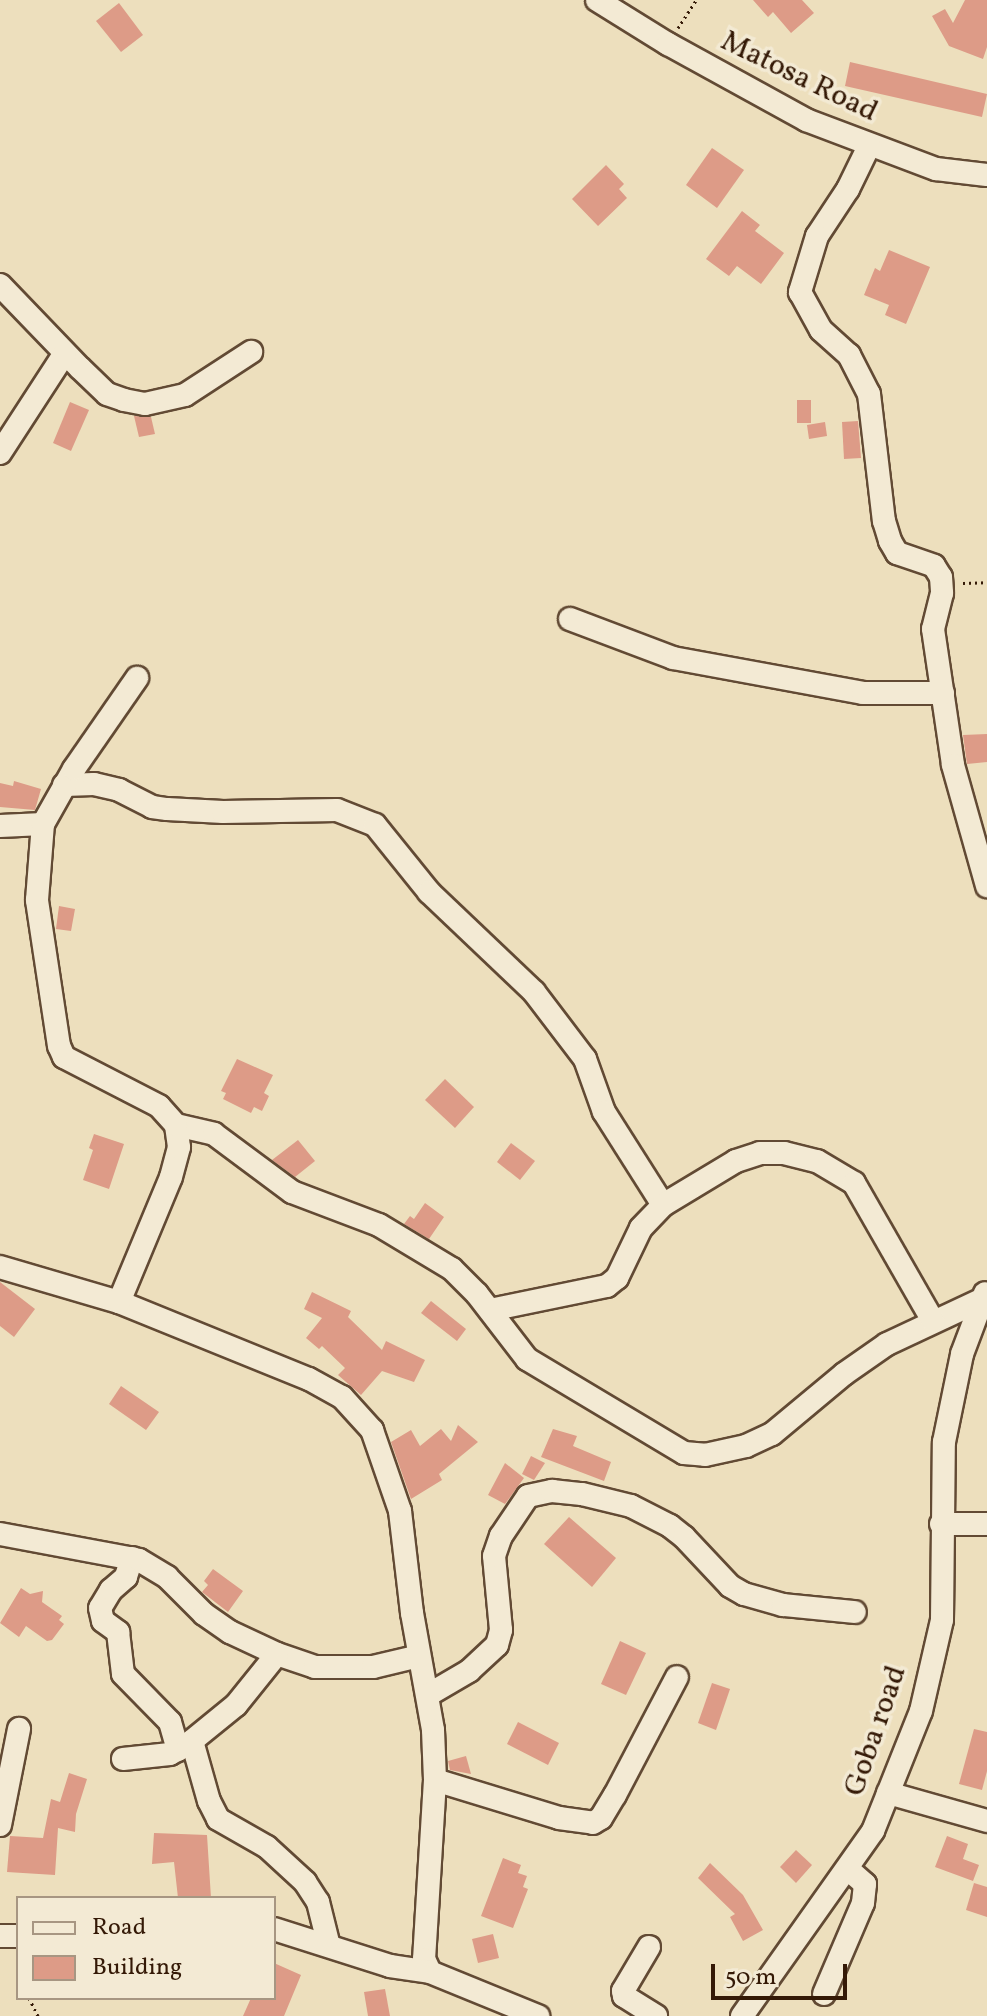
<!DOCTYPE html>
<style>
body{margin:0}
#map{position:relative;width:987px;height:2016px;overflow:hidden;background:#eddfbd;font-family:Vollkorn,serif}
div>[style]{position:absolute}
.building>*{inset:0;background:#dd9b87}
.path>*{height:3px;margin-top:-1.5px;transform-origin:0;background:repeating-linear-gradient(90deg,#341906 0 2px,transparent 0 6px)}
.roads{filter:drop-shadow(2px 0 #624a34) drop-shadow(-2px 0 #624a34) drop-shadow(0 2px #624a34) drop-shadow(0 -2px #624a34)}
.minor>*{height:22px;margin:-11px;padding:0 11px;transform-origin:11px;border-radius:11px;background:#f3ead4}
span{translate:-50% -50%;white-space:nowrap;text-align:center;line-height:1.15;-webkit-text-stroke:7px #f3ead4;paint-order:stroke}
.street-label{font-size:30px;color:#341906}
.legend{position:absolute;left:16px;top:1896px;width:260px;height:104px;box-sizing:border-box;background:#f3ead4;border:2px solid #a79682;margin:0;padding:10px 14px;list-style:none;font-size:24px;color:#341906}
.legend li{display:flex;align-items:center;gap:16px;height:40px}
.legend b{width:40px;border:2px solid #a79682}
.scale{position:absolute;left:711px;top:1964px;width:136px;height:36px;box-sizing:border-box;border:4px solid #341906;border-top:0;padding-left:10px;font-size:24px;line-height:28px;white-space:nowrap;color:#341906;-webkit-text-stroke:6px #f3ead4;paint-order:stroke}
</style>
<div id="map">
<div class="building">
<i style="clip-path:polygon(753px 0,802px 0,814px 13px,791px 33px,773px 12px,768px 17px)"></i>
<i style="clip-path:polygon(965px 0,987px 0,987px 47px,983px 59px,949px 46px,932px 16px,945px 9px,953px 23px)"></i>
<i style="clip-path:polygon(119px 3px,143px 35px,121px 52px,96px 21px)"></i>
<i style="clip-path:polygon(850px 62px,987px 94px,982px 117px,845px 86px)"></i>
<i style="clip-path:polygon(712px 148px,744px 170px,717px 208px,686px 185px)"></i>
<i style="clip-path:polygon(606px 165px,624px 184px,619px 189px,627px 198px,598px 226px,572px 199px)"></i>
<i style="clip-path:polygon(742px 211px,760px 225px,755px 231px,784px 253px,761px 284px,737px 266px,729px 276px,706px 259px)"></i>
<i style="clip-path:polygon(889px 250px,930px 267px,906px 324px,885px 315px,889px 305px,864px 295px,875px 268px,880px 271px)"></i>
<i style="clip-path:polygon(797px 400px,811px 400px,811px 423px,797px 423px)"></i>
<i style="clip-path:polygon(70px 402px,89px 410px,71px 451px,53px 443px)"></i>
<i style="clip-path:polygon(134px 416px,151px 417px,155px 434px,139px 437px)"></i>
<i style="clip-path:polygon(858px 421px,861px 458px,844px 459px,842px 422px)"></i>
<i style="clip-path:polygon(825px 422px,827px 436px,809px 439px,807px 425px)"></i>
<i style="clip-path:polygon(987px 734px,987px 762px,967px 764px,963px 735px)"></i>
<i style="clip-path:polygon(14px 781px,41px 789px,35px 810px,0 807px,0 783px,13px 786px)"></i>
<i style="clip-path:polygon(59px 906px,75px 909px,71px 931px,56px 929px)"></i>
<i style="clip-path:polygon(237px 1059px,273px 1075px,264px 1093px,269px 1096px,262px 1111px,254px 1107px,251px 1113px,223px 1099px,226px 1093px,221px 1091px)"></i>
<i style="clip-path:polygon(445px 1079px,474px 1107px,455px 1128px,425px 1100px)"></i>
<i style="clip-path:polygon(94px 1134px,124px 1144px,109px 1189px,83px 1180px,93px 1150px,89px 1148px)"></i>
<i style="clip-path:polygon(298px 1140px,315px 1161px,295px 1177px,272px 1160px)"></i>
<i style="clip-path:polygon(511px 1143px,535px 1161px,520px 1180px,497px 1162px)"></i>
<i style="clip-path:polygon(425px 1203px,444px 1217px,429px 1239px,404px 1224px,410px 1216px,414px 1219px)"></i>
<i style="clip-path:polygon(0 1282px,35px 1309px,14px 1337px,0 1326px)"></i>
<i style="clip-path:polygon(312px 1292px,351px 1311px,348px 1317px,382px 1350px,386px 1341px,425px 1360px,414px 1382px,382px 1371px,361px 1395px,338px 1375px,345px 1368px,322px 1346px,319px 1349px,306px 1338px,322px 1318px,304px 1309px)"></i>
<i style="clip-path:polygon(431px 1301px,466px 1329px,457px 1341px,421px 1313px)"></i>
<i style="clip-path:polygon(121px 1386px,159px 1412px,146px 1430px,109px 1404px)"></i>
<i style="clip-path:polygon(458px 1425px,478px 1442px,439px 1474px,442px 1480px,411px 1499px,391px 1442px,411px 1430px,420px 1446px,441px 1429px,451px 1441px)"></i>
<i style="clip-path:polygon(553px 1429px,577px 1436px,573px 1446px,611px 1462px,604px 1481px,541px 1457px)"></i>
<i style="clip-path:polygon(531px 1456px,545px 1463px,534px 1480px,522px 1474px)"></i>
<i style="clip-path:polygon(505px 1463px,524px 1478px,505px 1504px,488px 1495px)"></i>
<i style="clip-path:polygon(569px 1517px,616px 1558px,592px 1587px,544px 1544px)"></i>
<i style="clip-path:polygon(213px 1569px,243px 1591px,228px 1612px,202px 1592px,208px 1585px,204px 1581px)"></i>
<i style="clip-path:polygon(21px 1588px,30px 1594px,43px 1591px,42px 1602px,62px 1616px,59px 1620px,64px 1624px,52px 1640px,47px 1641px,26px 1626px,19px 1637px,0 1623px)"></i>
<i style="clip-path:polygon(620px 1641px,646px 1653px,626px 1695px,601px 1684px)"></i>
<i style="clip-path:polygon(712px 1683px,730px 1689px,716px 1730px,698px 1723px)"></i>
<i style="clip-path:polygon(518px 1722px,559px 1743px,548px 1765px,507px 1744px)"></i>
<i style="clip-path:polygon(974px 1729px,987px 1732px,987px 1771px,982px 1790px,959px 1784px)"></i>
<i style="clip-path:polygon(466px 1756px,471px 1774px,450px 1770px,448px 1761px)"></i>
<i style="clip-path:polygon(69px 1773px,87px 1779px,76px 1814px,75px 1832px,58px 1828px,55px 1875px,7px 1872px,10px 1836px,43px 1838px,51px 1799px,60px 1802px)"></i>
<i style="clip-path:polygon(154px 1833px,207px 1835px,211px 1898px,178px 1898px,174px 1862px,152px 1864px)"></i>
<i style="clip-path:polygon(947px 1836px,968px 1844px,963px 1859px,979px 1865px,973px 1881px,935px 1867px)"></i>
<i style="clip-path:polygon(796px 1850px,812px 1865px,796px 1883px,780px 1867px)"></i>
<i style="clip-path:polygon(503px 1858px,521px 1865px,518px 1873px,527px 1876px,523px 1887px,528px 1889px,513px 1928px,481px 1916px)"></i>
<i style="clip-path:polygon(710px 1863px,743px 1895px,763px 1930px,743px 1941px,730px 1917px,735px 1914px,698px 1878px)"></i>
<i style="clip-path:polygon(974px 1883px,987px 1887px,987px 1917px,966px 1910px)"></i>
<i style="clip-path:polygon(493px 1934px,499px 1958px,478px 1963px,472px 1939px)"></i>
<i style="clip-path:polygon(274px 1963px,301px 1975px,284px 2016px,243px 2016px,251px 1998px,274px 1998px)"></i>
<i style="clip-path:polygon(385px 1989px,390px 2016px,368px 2016px,364px 1992px)"></i>
</div>
<div class="path">
<i style="left:678px;top:28px;width:33px;rotate:-57deg"></i>
<i style="left:963px;top:583px;width:24px;rotate:-2deg"></i>
<i style="left:29px;top:1998px;width:20px;rotate:63deg"></i>
</div>
<div class="roads">
<div class="minor">
<i style="left:597px;top:0;width:84px;rotate:31.8deg"></i>
<i style="left:668px;top:44px;width:158px;rotate:28.8deg"></i>
<i style="left:806px;top:120px;width:139px;rotate:20.7deg"></i>
<i style="left:936px;top:169px;width:51px;rotate:6.7deg"></i>
<i style="left:869px;top:146px;width:48px;rotate:116deg"></i>
<i style="left:848px;top:189px;width:56px;rotate:123.4deg"></i>
<i style="left:817px;top:236px;width:59px;rotate:106.9deg"></i>
<i style="left:800px;top:292px;width:43px;rotate:61.1deg"></i>
<i style="left:821px;top:330px;width:38px;rotate:42deg"></i>
<i style="left:849px;top:355px;width:44px;rotate:62.9deg"></i>
<i style="left:869px;top:394px;width:128px;rotate:83.3deg"></i>
<i style="left:884px;top:521px;width:21px;rotate:73deg"></i>
<i style="left:890px;top:541px;width:14px;rotate:60deg"></i>
<i style="left:897px;top:553px;width:39px;rotate:19deg"></i>
<i style="left:934px;top:566px;width:13px;rotate:58deg"></i>
<i style="left:941px;top:577px;width:16px;rotate:86deg"></i>
<i style="left:942px;top:593px;width:37px;rotate:104deg"></i>
<i style="left:933px;top:629px;width:137px;rotate:81.6deg"></i>
<i style="left:953px;top:765px;width:126px;rotate:74.3deg"></i>
<i style="left:0;top:285px;width:115px;rotate:46.1deg"></i>
<i style="left:80px;top:368px;width:37px;rotate:44deg"></i>
<i style="left:107px;top:394px;width:18px;rotate:19deg"></i>
<i style="left:124px;top:400px;width:21px;rotate:11deg"></i>
<i style="left:145px;top:404px;width:41px;rotate:-12.7deg"></i>
<i style="left:185px;top:395px;width:79px;rotate:-33.1deg"></i>
<i style="left:0;top:453px;width:119px;rotate:-57deg"></i>
<i style="left:570px;top:619px;width:110px;rotate:20.7deg"></i>
<i style="left:673px;top:658px;width:193px;rotate:10.4deg"></i>
<i style="left:863px;top:693px;width:80px"></i>
<i style="left:64px;top:785px;width:30px;rotate:-2deg"></i>
<i style="left:94px;top:784px;width:26px;rotate:13deg"></i>
<i style="left:119px;top:790px;width:37px;rotate:27deg"></i>
<i style="left:152px;top:807px;width:15px;rotate:8deg"></i>
<i style="left:167px;top:809px;width:56px;rotate:3.1deg"></i>
<i style="left:223px;top:812px;width:114px;rotate:-1deg"></i>
<i style="left:337px;top:810px;width:41px;rotate:21.5deg"></i>
<i style="left:375px;top:825px;width:86px;rotate:51.1deg"></i>
<i style="left:429px;top:892px;width:145px;rotate:43.6deg"></i>
<i style="left:534px;top:992px;width:84px;rotate:52.7deg"></i>
<i style="left:585px;top:1059px;width:56px;rotate:70.3deg"></i>
<i style="left:604px;top:1112px;width:110px;rotate:57.6deg"></i>
<i style="left:0;top:826px;width:43px;rotate:-2.7deg"></i>
<i style="left:176px;top:1125px;width:39px;rotate:13deg"></i>
<i style="left:214px;top:1134px;width:97px;rotate:36.6deg"></i>
<i style="left:292px;top:1192px;width:93px;rotate:20.8deg"></i>
<i style="left:379px;top:1225px;width:85px;rotate:31.1deg"></i>
<i style="left:452px;top:1269px;width:35px;rotate:45deg"></i>
<i style="left:477px;top:1294px;width:82px;rotate:52.4deg"></i>
<i style="left:527px;top:1359px;width:183px;rotate:30.9deg"></i>
<i style="left:684px;top:1453px;width:21px;rotate:5deg"></i>
<i style="left:705px;top:1455px;width:42px;rotate:-12.4deg"></i>
<i style="left:746px;top:1446px;width:29px;rotate:-25deg"></i>
<i style="left:772px;top:1434px;width:94px;rotate:-39.8deg"></i>
<i style="left:844px;top:1374px;width:52px;rotate:-34.9deg"></i>
<i style="left:887px;top:1344px;width:104px;rotate:-25.1deg"></i>
<i style="left:0;top:1267px;width:124px;rotate:16.4deg"></i>
<i style="left:119px;top:1302px;width:205px;rotate:22.1deg"></i>
<i style="left:309px;top:1379px;width:38px;rotate:29deg"></i>
<i style="left:342px;top:1397px;width:45px;rotate:47.7deg"></i>
<i style="left:372px;top:1430px;width:86px;rotate:70.9deg"></i>
<i style="left:400px;top:1511px;width:103px;rotate:83.3deg"></i>
<i style="left:412px;top:1613px;width:119px;rotate:79.8deg"></i>
<i style="left:433px;top:1730px;width:50px;rotate:87.7deg"></i>
<i style="left:435px;top:1780px;width:179px;rotate:93.5deg"></i>
<i style="left:424px;top:1959px;width:14px;rotate:65deg"></i>
<i style="left:430px;top:1972px;width:117px;rotate:22.2deg"></i>
<i style="left:119px;top:1302px;width:135px;rotate:-67.4deg"></i>
<i style="left:171px;top:1177px;width:31px;rotate:-75deg"></i>
<i style="left:179px;top:1147px;width:22px;rotate:-98deg"></i>
<i style="left:176px;top:1125px;width:25px;rotate:-132deg"></i>
<i style="left:159px;top:1106px;width:107px;rotate:-152.7deg"></i>
<i style="left:64px;top:1057px;width:12px;rotate:-114deg"></i>
<i style="left:59px;top:1046px;width:148px;rotate:-98.6deg"></i>
<i style="left:37px;top:900px;width:76px;rotate:-85.5deg"></i>
<i style="left:43px;top:824px;width:63px;rotate:-60.6deg"></i>
<i style="left:74px;top:769px;width:111px;rotate:-55.3deg"></i>
<i style="left:490px;top:1310px;width:119px;rotate:-11.6deg"></i>
<i style="left:607px;top:1286px;width:13px;rotate:-39deg"></i>
<i style="left:617px;top:1278px;width:55px;rotate:-64.4deg"></i>
<i style="left:641px;top:1228px;width:32px;rotate:-46deg"></i>
<i style="left:663px;top:1205px;width:85px;rotate:-31.1deg"></i>
<i style="left:736px;top:1161px;width:25px;rotate:-18deg"></i>
<i style="left:760px;top:1153px;width:24px"></i>
<i style="left:784px;top:1153px;width:34px;rotate:14deg"></i>
<i style="left:817px;top:1161px;width:43px;rotate:30.7deg"></i>
<i style="left:854px;top:1183px;width:159px;rotate:60.2deg"></i>
<i style="left:941px;top:1524px;width:46px"></i>
<i style="left:0;top:1534px;width:141px;rotate:10.6deg"></i>
<i style="left:139px;top:1560px;width:33px;rotate:31deg"></i>
<i style="left:167px;top:1577px;width:52px;rotate:45deg"></i>
<i style="left:204px;top:1614px;width:32px;rotate:35deg"></i>
<i style="left:230px;top:1632px;width:52px;rotate:25.1deg"></i>
<i style="left:277px;top:1654px;width:40px;rotate:18.9deg"></i>
<i style="left:315px;top:1667px;width:58px"></i>
<i style="left:373px;top:1667px;width:47px;rotate:-13.4deg"></i>
<i style="left:132px;top:1558px;width:20px;rotate:108deg"></i>
<i style="left:126px;top:1577px;width:20px;rotate:139deg"></i>
<i style="left:111px;top:1590px;width:21px;rotate:121deg"></i>
<i style="left:100px;top:1608px;width:13px;rotate:77deg"></i>
<i style="left:103px;top:1621px;width:19px;rotate:36deg"></i>
<i style="left:118px;top:1632px;width:42px;rotate:83.2deg"></i>
<i style="left:123px;top:1674px;width:67px;rotate:45.6deg"></i>
<i style="left:170px;top:1722px;width:29px;rotate:74deg"></i>
<i style="left:428px;top:1695px;width:48px;rotate:-30.3deg"></i>
<i style="left:469px;top:1671px;width:38px;rotate:-43deg"></i>
<i style="left:497px;top:1645px;width:16px;rotate:-75deg"></i>
<i style="left:501px;top:1630px;width:74px;rotate:-95.4deg"></i>
<i style="left:494px;top:1556px;width:21px;rotate:-71deg"></i>
<i style="left:501px;top:1536px;width:48px;rotate:-56deg"></i>
<i style="left:528px;top:1496px;width:25px;rotate:-12deg"></i>
<i style="left:552px;top:1491px;width:30px;rotate:6deg"></i>
<i style="left:582px;top:1494px;width:50px;rotate:13.8deg"></i>
<i style="left:631px;top:1506px;width:44px;rotate:27.1deg"></i>
<i style="left:670px;top:1526px;width:18px;rotate:38deg"></i>
<i style="left:684px;top:1537px;width:67px;rotate:46.8deg"></i>
<i style="left:730px;top:1586px;width:16px;rotate:30deg"></i>
<i style="left:744px;top:1594px;width:41px;rotate:15.8deg"></i>
<i style="left:783px;top:1605px;width:72px;rotate:5.6deg"></i>
<i style="left:192px;top:1741px;width:62px;rotate:74.2deg"></i>
<i style="left:209px;top:1801px;width:20px;rotate:63deg"></i>
<i style="left:218px;top:1819px;width:56px;rotate:29.7deg"></i>
<i style="left:267px;top:1847px;width:52px;rotate:42.6deg"></i>
<i style="left:305px;top:1882px;width:24px;rotate:57deg"></i>
<i style="left:318px;top:1902px;width:45px;rotate:76deg"></i>
<i style="left:123px;top:1759px;width:47px;rotate:-6.1deg"></i>
<i style="left:170px;top:1754px;width:21px;rotate:-29deg"></i>
<i style="left:188px;top:1744px;width:62px;rotate:-39.1deg"></i>
<i style="left:236px;top:1705px;width:65px;rotate:-51.2deg"></i>
<i style="left:435px;top:1780px;width:130px;rotate:17deg"></i>
<i style="left:559px;top:1818px;width:34px;rotate:8deg"></i>
<i style="left:593px;top:1823px;width:9px;rotate:-32deg"></i>
<i style="left:601px;top:1818px;width:27px;rotate:-59deg"></i>
<i style="left:615px;top:1795px;width:133px;rotate:-62.3deg"></i>
<i style="left:888px;top:1793px;width:103px;rotate:15.8deg"></i>
<i style="left:0;top:1825px;width:98px;rotate:-78.8deg"></i>
<i style="left:274px;top:1929px;width:122px;rotate:17.7deg"></i>
<i style="left:390px;top:1966px;width:40px;rotate:8.5deg"></i>
<i style="left:0;top:1936px;width:18px"></i>
<i style="left:649px;top:1947px;width:51px;rotate:120.6deg"></i>
<i style="left:623px;top:1991px;width:5px;rotate:79deg"></i>
<i style="left:624px;top:1996px;width:38px;rotate:32deg"></i>
<i style="left:824px;top:1994px;width:99px;rotate:-66.8deg"></i>
<i style="left:863px;top:1903px;width:19px;rotate:-84deg"></i>
<i style="left:865px;top:1884px;width:23px;rotate:-139deg"></i>
<i style="left:742px;top:2016px;width:227px;rotate:-54.7deg"></i>
<i style="left:873px;top:1831px;width:129px;rotate:-68.2deg"></i>
<i style="left:921px;top:1711px;width:93px;rotate:-77deg"></i>
<i style="left:942px;top:1620px;width:178px;rotate:-89.4deg"></i>
<i style="left:944px;top:1442px;width:90px;rotate:-78.4deg"></i>
<i style="left:962px;top:1354px;width:65px;rotate:-69.3deg"></i>
</div>
</div>
<div class="street-label">
<span style="left:799px;top:77px;rotate:26deg">Matosa Road</span>
<span style="left:876px;top:1731px;rotate:-71deg">Goba road</span>
</div>
<ul class="legend">
<li><b style="height:10px;background:#f3ead4"></b>Road</li>
<li><b style="height:22px;background:#dd9b87"></b>Building</li>
</ul>
<div class="scale">50 m</div>
</div>
